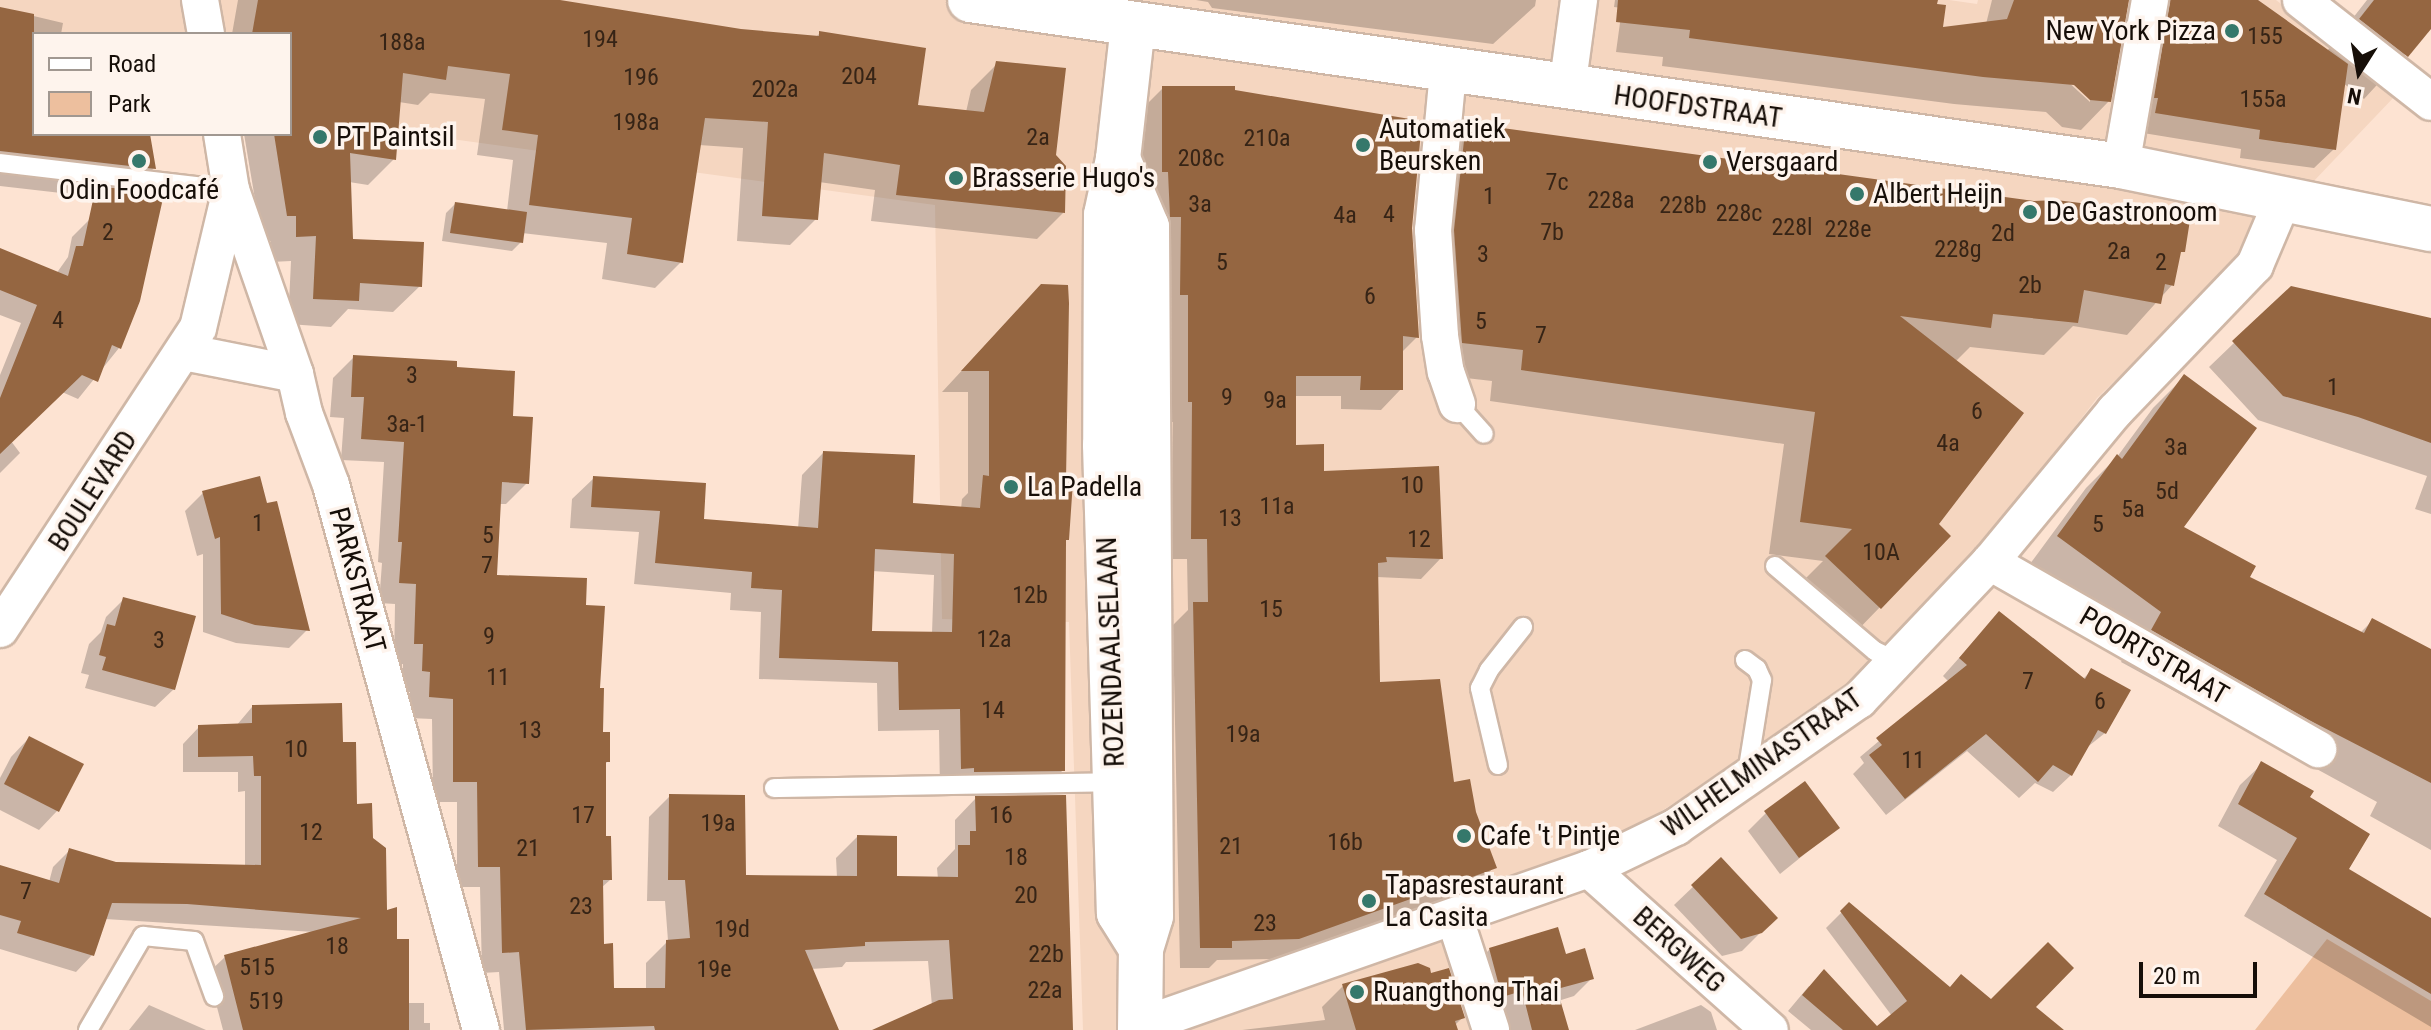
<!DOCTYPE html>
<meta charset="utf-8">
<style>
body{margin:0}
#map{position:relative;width:2431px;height:1030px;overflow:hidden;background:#fde3d2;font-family:"Roboto Condensed",sans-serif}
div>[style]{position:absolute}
.built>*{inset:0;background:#f5d6c0}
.green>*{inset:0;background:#edbf9e}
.shadow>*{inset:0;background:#0003}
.building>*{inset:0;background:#956641}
.roads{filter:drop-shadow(2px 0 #cfb7a6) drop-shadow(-2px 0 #cfb7a6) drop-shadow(0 2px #cfb7a6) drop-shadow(0 -2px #cfb7a6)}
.service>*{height:18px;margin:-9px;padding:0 9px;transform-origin:9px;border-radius:9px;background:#fff}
.minor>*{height:36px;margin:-18px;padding:0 18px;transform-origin:18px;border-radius:18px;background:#fff}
.tertiary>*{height:44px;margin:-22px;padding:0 22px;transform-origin:22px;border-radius:22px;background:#fff}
.secondary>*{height:44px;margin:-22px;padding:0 22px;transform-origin:22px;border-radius:22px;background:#fff}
.dots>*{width:22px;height:22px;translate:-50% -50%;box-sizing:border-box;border:4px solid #fef4ed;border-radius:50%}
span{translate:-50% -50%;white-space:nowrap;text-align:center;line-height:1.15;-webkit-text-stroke:7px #fef4ed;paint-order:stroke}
.number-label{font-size:24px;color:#362416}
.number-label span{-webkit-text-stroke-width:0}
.poi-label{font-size:28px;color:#160e08}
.right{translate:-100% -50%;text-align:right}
.left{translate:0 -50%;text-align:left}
.street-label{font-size:28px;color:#160e08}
.legend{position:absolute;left:32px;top:32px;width:260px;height:104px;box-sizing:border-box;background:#fef4ed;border:2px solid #a19891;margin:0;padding:10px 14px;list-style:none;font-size:24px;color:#160e08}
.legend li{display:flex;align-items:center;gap:16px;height:40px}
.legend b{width:40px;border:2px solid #a19891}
.north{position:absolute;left:2319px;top:32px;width:80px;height:80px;-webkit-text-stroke:6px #fef4ed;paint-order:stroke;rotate:191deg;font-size:22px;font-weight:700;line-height:32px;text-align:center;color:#160e08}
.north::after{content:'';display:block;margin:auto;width:28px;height:36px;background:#160e08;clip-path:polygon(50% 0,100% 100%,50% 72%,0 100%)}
.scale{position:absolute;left:2139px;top:962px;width:118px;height:36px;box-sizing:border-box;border:4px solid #160e08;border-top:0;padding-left:10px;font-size:24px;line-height:28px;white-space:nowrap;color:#160e08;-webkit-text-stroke:6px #fef4ed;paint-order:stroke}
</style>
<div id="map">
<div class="built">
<i style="clip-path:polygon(0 0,1949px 0,1977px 4px,1978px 0,2276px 0,2396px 95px,2228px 271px,2097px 398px,1980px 550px,1867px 677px,1788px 735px,1719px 774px,1615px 841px,1437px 906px,1474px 1030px,1083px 1030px,1069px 622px,942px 619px,935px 205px,290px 117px,290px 34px,34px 34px,0 77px)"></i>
</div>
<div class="green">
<i style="clip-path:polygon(2327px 939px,2431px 1001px,2431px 1030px,2255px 1030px)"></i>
</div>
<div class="shadow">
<i style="clip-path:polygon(238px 0,555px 0,741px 31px,815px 38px,820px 33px,916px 107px,966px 112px,971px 90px,997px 64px,1054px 156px,1063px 213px,1037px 239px,871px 221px,875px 190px,819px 182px,816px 219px,790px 245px,737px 241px,743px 148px,699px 145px,681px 262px,655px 288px,602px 279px,607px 243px,522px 233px,521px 242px,512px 251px,442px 241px,446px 213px,455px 204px,507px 211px,513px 160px,477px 155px,485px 99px,430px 93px,418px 105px,399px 102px,394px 159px,368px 185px,349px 182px,351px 241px,420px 286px,393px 312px,348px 309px,331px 327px,288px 324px,291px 261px,271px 262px,271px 241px,262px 241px,244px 134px,290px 134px,290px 34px,232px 34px)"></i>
<i style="clip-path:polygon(1196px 0,1536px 0,1535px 6px,1493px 44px,1212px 8px,1208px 2px)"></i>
<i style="clip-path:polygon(evenodd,1615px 0,1935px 0,1940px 29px,1986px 24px,1992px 0,2127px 0,2109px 101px,2081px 130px,2062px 127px,2046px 112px,1954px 104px,1662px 66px,1663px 57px,1616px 52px,1622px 8px,1614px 7px,1615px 0,2069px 77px,2090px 97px,2090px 102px,2066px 80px,2069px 77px)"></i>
<i style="clip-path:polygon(2176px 0,2254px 0,2327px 51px,2367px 0,2431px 0,2431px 26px,2364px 99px,2343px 83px,2334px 149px,2314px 168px,2240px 158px,2241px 149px,2137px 132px,2152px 21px)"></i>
<i style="clip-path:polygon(0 8px,63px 23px,61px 34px,34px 34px,34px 134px,148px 134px,154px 168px,122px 200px,0 186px)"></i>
<i style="clip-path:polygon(1163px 88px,1233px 92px,1410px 228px,1417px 337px,1401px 353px,1401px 389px,1381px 410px,1341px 409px,1341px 396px,1294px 396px,1294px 447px,1322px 473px,1441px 558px,1421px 579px,1377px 577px,1378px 684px,1474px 813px,1494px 867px,1474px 888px,1277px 959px,1217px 960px,1209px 968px,1180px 968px,1173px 625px,1188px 610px,1187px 559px,1171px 559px,1173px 422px,1168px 422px,1142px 192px,1142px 109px)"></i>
<i style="clip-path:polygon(1467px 125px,2172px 285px,2127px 335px,2073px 326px,2044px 355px,1970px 347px,1955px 362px,1936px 524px,1949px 536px,1848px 640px,1795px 589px,1823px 561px,1769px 554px,1784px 444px,1490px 401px,1492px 381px,1431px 374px,1435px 157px)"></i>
<i style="clip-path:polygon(90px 219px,119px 348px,78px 399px,62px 392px,11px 441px,20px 453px,0 473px,0 375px,21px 323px,0 315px,0 251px,56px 274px,68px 257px,72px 237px)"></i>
<i style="clip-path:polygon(evenodd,1019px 309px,1064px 542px,1063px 770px,1042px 792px,940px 790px,939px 730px,878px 731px,877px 683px,759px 679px,761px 612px,730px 610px,731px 593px,634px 584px,639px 532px,570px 528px,572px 499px,594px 478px,702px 520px,798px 529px,802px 475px,823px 453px,911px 505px,961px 509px,962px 499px,968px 493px,968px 392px,942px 392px,1019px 309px,872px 571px,934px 575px,932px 633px,870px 633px,872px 571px)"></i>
<i style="clip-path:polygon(2431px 320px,2431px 514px,2415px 509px,2427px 476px,2258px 420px,2209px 367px,2234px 343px)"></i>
<i style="clip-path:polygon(354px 357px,455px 369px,511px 418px,527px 483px,506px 504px,499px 504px,495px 577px,584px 607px,598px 690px,601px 734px,608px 761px,604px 765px,604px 838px,610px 880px,601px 888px,602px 946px,612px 990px,646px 990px,646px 963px,668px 941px,665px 901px,647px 901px,649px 817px,670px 796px,744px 877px,837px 878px,836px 858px,857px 837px,895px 878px,938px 879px,937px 868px,955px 849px,955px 820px,976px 798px,1070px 1030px,877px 1030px,932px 1006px,928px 961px,846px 962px,842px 967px,811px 969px,837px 1030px,504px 1030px,499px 972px,482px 973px,480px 887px,457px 887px,457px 802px,433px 802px,432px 719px,409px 718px,410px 692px,402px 692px,403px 664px,394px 665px,395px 604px,379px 603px,382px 563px,378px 562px,384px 462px,341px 460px,344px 418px,330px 417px,333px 378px)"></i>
<i style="clip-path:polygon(2184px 377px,2181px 527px,2248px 578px,2360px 633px,2372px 621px,2431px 728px,2431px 850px,2370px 816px,2377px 802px,2121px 662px,2131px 644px,2027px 568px,2086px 488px,2117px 457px,2153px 408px)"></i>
<i style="clip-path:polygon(204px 492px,307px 630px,289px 648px,236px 643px,203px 632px,203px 554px,197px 556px,185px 511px)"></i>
<i style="clip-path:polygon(124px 599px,174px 689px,155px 707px,85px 688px,89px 675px,81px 673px,89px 644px,101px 632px,106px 617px)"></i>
<i style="clip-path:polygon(1999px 613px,2082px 680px,2091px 671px,2105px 733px,2085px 749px,2071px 775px,2053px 792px,2035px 783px,2019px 798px,1967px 751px,1886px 815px,1853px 774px,1864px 763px,1860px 757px,1949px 682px,1943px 676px)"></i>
<i style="clip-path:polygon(252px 707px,341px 744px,355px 806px,371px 838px,407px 1003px,424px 1003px,424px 1023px,430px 1023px,430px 1030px,223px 1030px,208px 973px,225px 957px,314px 932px,105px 919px,92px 955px,76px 972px,0 949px,0 867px,49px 882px,53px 867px,70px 850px,115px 864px,245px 867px,245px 791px,238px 792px,238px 772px,183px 772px,183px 744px,199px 727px,236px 726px)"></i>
<i style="clip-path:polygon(29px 738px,81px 765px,57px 811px,39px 830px,0 810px,0 778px,11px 757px)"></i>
<i style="clip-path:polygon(2262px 764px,2307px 798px,2346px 870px,2431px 921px,2431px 1027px,2244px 916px,2277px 860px,2218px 826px,2240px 785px)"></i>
<i style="clip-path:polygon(1766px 813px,1837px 828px,1780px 874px,1748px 831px)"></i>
<i style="clip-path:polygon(1721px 860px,1775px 918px,1742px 951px,1722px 956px,1674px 905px)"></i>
<i style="clip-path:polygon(1849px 905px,1949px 988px,2008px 1030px,1811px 1030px,1788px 1011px,1809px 986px,1877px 1029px,1892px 1016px,1826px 928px)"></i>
<i style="clip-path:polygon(1490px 949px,1565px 956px,1591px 979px,1574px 996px,1558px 1001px,1565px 1030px,1511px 1030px,1505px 1008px,1485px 1013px,1472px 967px)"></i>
<i style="clip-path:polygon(1343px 986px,1463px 1017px,1454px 1026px,1455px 1030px,1242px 1030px,1325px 1020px,1322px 1007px)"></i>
<i style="clip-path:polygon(149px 1005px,206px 1030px,129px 1030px)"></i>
<i style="clip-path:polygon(1701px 1005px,1711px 1012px,1717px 1030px,1635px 1030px)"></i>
</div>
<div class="building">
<i style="clip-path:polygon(258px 0,560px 0,741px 29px,819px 36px,819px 31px,926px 48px,918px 105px,984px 112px,996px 61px,1066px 68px,1056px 155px,1066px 166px,1065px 213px,896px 195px,900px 165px,824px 153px,818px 220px,762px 216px,768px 122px,705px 118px,683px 263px,627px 254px,632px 218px,529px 205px,538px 135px,502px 130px,510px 74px,448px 66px,446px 80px,403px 73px,396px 160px,350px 153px,353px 239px,424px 242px,422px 287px,360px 283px,359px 301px,313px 299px,316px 236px,296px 237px,296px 216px,287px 216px,274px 134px,290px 134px,290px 34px,252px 34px)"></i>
<i style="clip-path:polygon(1618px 0,1938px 0,1937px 4px,1946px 5px,1943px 27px,2007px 19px,2014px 0,2129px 0,2111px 102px,2090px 100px,2074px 85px,1983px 77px,1689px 38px,1690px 30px,1616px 22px)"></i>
<i style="clip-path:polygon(2170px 0,2258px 0,2348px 64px,2336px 150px,2259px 139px,2260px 130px,2155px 113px,2158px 98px,2154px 98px)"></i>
<i style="clip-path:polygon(2374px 0,2431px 0,2431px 29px,2408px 57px,2359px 19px)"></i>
<i style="clip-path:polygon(0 7px,34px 14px,34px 134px,150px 134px,156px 169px,0 151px)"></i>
<i style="clip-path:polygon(1162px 86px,1235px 86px,1235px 90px,1422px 121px,1412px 228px,1419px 338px,1403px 336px,1403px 390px,1360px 390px,1361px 376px,1296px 376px,1296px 445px,1324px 444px,1324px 471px,1439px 466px,1443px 559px,1386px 557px,1387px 562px,1378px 563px,1380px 682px,1440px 679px,1454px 782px,1470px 779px,1476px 812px,1497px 868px,1299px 939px,1232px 941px,1232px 948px,1200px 948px,1193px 602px,1208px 602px,1207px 539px,1191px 539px,1192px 402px,1188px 402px,1188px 295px,1180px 295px,1181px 217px,1170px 217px,1168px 172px,1162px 172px)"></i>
<i style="clip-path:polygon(1466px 123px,2034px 201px,2056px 200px,2113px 207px,2190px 220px,2185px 252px,2181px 252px,2174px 286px,2165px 284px,2161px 304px,2084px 290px,2078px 323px,1993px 314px,1991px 328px,1900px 316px,2024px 413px,1939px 524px,1951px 536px,1881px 609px,1825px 556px,1852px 529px,1800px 522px,1815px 412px,1521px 370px,1523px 350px,1462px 343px,1454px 230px)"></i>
<i style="clip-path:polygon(96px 186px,164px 194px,140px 301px,121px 349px,112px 345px,98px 382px,82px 375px,0 454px,0 398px,37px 305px,0 290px,0 248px,68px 276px,76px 246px,83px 246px)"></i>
<i style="clip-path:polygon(455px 202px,527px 212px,523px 243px,450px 233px)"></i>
<i style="clip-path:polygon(evenodd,1041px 284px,1068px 285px,1069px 303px,1066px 480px,1073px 481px,1069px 540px,1066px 540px,1065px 771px,974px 772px,974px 768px,961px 769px,960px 709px,899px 710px,898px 662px,779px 658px,782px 590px,751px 588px,752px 572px,655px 563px,660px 511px,591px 507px,593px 476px,706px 483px,704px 519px,818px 528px,823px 451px,915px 455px,913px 503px,980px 508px,983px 475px,989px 476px,989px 371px,961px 371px,1041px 284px,875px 549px,954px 554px,952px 632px,872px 631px,875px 549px)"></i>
<i style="clip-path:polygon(2291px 286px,2431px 318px,2431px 443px,2358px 417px,2283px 396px,2232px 341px)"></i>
<i style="clip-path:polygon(353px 355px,457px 361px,457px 367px,515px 371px,513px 416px,533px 417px,529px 484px,502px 482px,497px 575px,587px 578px,586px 605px,605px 606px,600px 688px,604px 688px,603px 732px,610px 732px,610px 762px,606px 762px,606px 836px,611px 836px,612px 880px,603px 880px,604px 944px,613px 943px,614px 988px,665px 988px,666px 940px,690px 938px,685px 880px,668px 880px,669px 794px,745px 795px,746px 875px,857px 876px,857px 835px,897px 836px,897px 876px,958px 877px,958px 845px,970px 845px,970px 831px,976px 831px,975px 796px,1066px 795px,1073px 1030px,872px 1030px,939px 1000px,953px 999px,949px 940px,865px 942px,865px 946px,805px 950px,839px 1030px,655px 1030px,654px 1026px,526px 1030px,519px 952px,502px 953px,500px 867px,478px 867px,477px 782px,453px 782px,453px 699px,429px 697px,430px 672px,422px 671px,423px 644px,414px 644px,416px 584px,399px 583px,402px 542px,398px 542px,404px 442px,361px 439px,364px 397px,351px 397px)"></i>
<i style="clip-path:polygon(2184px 374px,2257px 428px,2184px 527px,2256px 566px,2250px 577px,2364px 633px,2372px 618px,2431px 649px,2431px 783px,2309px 720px,2151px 630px,2161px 612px,2057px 536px,2117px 454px,2122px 459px)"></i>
<i style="clip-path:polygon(260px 476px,267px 503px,277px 501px,310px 631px,255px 625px,221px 614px,220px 537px,215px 539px,202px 491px)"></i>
<i style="clip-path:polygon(123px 597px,196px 616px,175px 690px,102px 670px,106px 657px,99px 655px,107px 624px,115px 626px)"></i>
<i style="clip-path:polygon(1999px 611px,2085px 679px,2091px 668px,2131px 690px,2106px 734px,2098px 730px,2072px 776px,2053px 765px,2038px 782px,1986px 734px,1905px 799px,1869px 755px,1882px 745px,1876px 738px,1967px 665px,1959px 658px)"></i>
<i style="clip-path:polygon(342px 703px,343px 742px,356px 742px,357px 804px,372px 803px,373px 838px,386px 848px,387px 910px,397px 907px,397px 939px,409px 939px,409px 1030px,243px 1030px,224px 955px,361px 918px,187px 904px,112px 903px,94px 956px,17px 933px,21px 921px,0 915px,0 865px,59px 883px,69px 848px,116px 862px,261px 865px,261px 776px,254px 776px,253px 756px,198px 757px,198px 725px,252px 723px,252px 705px)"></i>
<i style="clip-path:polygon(29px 736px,84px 764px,59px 812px,4px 784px)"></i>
<i style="clip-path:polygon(2261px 761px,2314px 791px,2310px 797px,2370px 834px,2349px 869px,2431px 918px,2431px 994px,2264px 894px,2297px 838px,2238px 804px)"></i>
<i style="clip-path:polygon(1805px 781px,1840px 828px,1799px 858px,1764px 811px)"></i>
<i style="clip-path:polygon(1721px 857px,1778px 918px,1762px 933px,1741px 939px,1691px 885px)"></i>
<i style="clip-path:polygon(1849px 902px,1950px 987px,1961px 974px,1991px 999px,2048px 942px,2074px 968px,2036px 1007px,2064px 1030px,1843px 1030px,1802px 995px,1824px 969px,1877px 1026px,1907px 1001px,1840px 911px)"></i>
<i style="clip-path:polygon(1558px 927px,1566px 954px,1585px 948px,1594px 979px,1557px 989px,1569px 1030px,1532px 1030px,1522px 991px,1502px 997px,1489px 948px)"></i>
<i style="clip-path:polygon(1418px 963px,1430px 968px,1431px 973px,1449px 968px,1465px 1018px,1455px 1021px,1458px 1030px,1356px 1030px,1342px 984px)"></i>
</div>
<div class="roads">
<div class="service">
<i style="left:0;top:163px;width:233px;rotate:6.7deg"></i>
<i style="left:1457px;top:404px;width:40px;rotate:48deg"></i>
<i style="left:1775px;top:566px;width:131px;rotate:40.4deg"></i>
<i style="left:1875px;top:651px;width:23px;rotate:25deg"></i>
<i style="left:1745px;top:660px;width:15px;rotate:37deg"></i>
<i style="left:1757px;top:669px;width:12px;rotate:66deg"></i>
<i style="left:1762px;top:680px;width:95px;rotate:99.1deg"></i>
<i style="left:1498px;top:765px;width:79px;rotate:-103.2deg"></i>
<i style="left:1480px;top:688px;width:20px;rotate:-63deg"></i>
<i style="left:1489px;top:670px;width:55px;rotate:-51.7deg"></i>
<i style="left:774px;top:788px;width:341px;rotate:-1deg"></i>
<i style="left:88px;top:1030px;width:109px;rotate:-59.7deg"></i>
<i style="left:143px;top:936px;width:51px;rotate:5.6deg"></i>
<i style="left:194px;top:941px;width:59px;rotate:70deg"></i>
</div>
<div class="minor">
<i style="left:200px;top:0;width:35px;rotate:80deg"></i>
<i style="left:2301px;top:0;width:165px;rotate:38.1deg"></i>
<i style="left:1448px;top:72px;width:159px;rotate:95.4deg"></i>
<i style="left:1433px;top:230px;width:106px;rotate:86.2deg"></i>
<i style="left:1440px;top:336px;width:36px;rotate:81deg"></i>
<i style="left:1446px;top:372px;width:34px;rotate:71deg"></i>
<i style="left:1567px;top:89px;width:90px;rotate:-82.3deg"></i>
<i style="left:222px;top:134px;width:57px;rotate:80.9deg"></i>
<i style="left:231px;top:190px;width:195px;rotate:70.8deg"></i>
<i style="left:295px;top:374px;width:40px;rotate:77deg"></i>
<i style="left:304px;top:413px;width:77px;rotate:69.4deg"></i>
<i style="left:331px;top:485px;width:565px;rotate:74.61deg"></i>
<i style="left:2121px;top:166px;width:169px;rotate:-80.1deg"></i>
<i style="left:184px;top:352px;width:113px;rotate:11.2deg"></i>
<i style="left:1990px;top:562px;width:378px;rotate:29.7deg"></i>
<i style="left:0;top:629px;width:360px;rotate:-56.7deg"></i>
<i style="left:198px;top:328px;width:142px;rotate:-76.6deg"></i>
<i style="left:1589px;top:869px;width:242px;rotate:41.7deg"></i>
<i style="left:1455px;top:919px;width:117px;rotate:72deg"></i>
<i style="left:1140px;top:1026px;width:476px;rotate:-19.3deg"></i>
<i style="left:1589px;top:869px;width:97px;rotate:-25.8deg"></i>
<i style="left:1676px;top:827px;width:223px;rotate:-34.8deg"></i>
<i style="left:1859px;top:700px;width:190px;rotate:-46.5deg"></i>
<i style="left:1990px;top:562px;width:196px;rotate:-50.4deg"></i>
<i style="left:2115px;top:411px;width:202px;rotate:-46.2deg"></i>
<i style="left:2255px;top:265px;width:72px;rotate:-67deg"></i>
</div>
<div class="tertiary">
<i style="left:1133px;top:25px;width:135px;rotate:96.4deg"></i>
<i style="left:1118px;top:159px;width:57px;rotate:102.1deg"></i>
<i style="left:1106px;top:215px;width:230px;rotate:90.2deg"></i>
<i style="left:1105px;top:445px;width:468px;rotate:88.3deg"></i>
<i style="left:1119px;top:913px;width:41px;rotate:57.8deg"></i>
<i style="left:1118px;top:159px;width:74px;rotate:66.9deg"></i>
<i style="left:1147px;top:227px;width:689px;rotate:89.67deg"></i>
<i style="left:1151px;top:916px;width:34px;rotate:107deg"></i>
<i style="left:1141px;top:948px;width:82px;rotate:90.7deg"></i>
</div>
<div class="secondary">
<i style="left:970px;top:0;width:1163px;rotate:8.21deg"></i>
<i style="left:2121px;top:166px;width:316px;rotate:11.5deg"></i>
</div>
</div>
<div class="dots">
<i style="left:2232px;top:31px;background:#35786b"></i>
<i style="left:320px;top:137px;background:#35786b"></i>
<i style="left:1363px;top:145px;background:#35786b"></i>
<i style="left:139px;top:161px;background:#35786b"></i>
<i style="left:1710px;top:162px;background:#35786b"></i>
<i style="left:956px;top:178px;background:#35786b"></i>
<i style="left:1857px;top:194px;background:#35786b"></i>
<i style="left:2030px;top:212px;background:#35786b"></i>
<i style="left:1011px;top:487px;background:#35786b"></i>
<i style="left:1464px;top:836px;background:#35786b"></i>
<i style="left:1369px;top:901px;background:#35786b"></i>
<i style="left:1357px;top:992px;background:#35786b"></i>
</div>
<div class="number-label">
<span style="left:2265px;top:37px">155</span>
<span style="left:600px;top:40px">194</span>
<span style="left:402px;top:43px">188a</span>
<span style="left:859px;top:77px">204</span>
<span style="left:641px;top:78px">196</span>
<span style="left:775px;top:90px">202a</span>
<span style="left:2263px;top:100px">155a</span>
<span style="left:636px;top:123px">198a</span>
<span style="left:1038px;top:138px">2a</span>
<span style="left:1267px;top:139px">210a</span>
<span style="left:1201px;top:159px">208c</span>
<span style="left:1557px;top:183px">7c</span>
<span style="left:1489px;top:197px">1</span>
<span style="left:1611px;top:201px">228a</span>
<span style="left:1200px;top:205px">3a</span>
<span style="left:1683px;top:206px">228b</span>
<span style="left:1739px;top:214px">228c</span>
<span style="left:1389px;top:215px">4</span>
<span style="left:1345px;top:216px">4a</span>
<span style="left:1792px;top:228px">228l</span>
<span style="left:1848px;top:230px">228e</span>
<span style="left:108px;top:233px">2</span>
<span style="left:1552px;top:233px">7b</span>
<span style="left:2003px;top:234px">2d</span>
<span style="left:1958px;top:250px">228g</span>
<span style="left:2119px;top:252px">2a</span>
<span style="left:1483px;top:255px">3</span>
<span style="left:1222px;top:263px">5</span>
<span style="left:2161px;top:263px">2</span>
<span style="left:2030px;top:286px">2b</span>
<span style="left:1370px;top:297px">6</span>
<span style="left:58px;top:321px">4</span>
<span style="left:1481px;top:322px">5</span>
<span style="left:1541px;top:336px">7</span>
<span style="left:412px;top:376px">3</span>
<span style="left:2333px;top:388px">1</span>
<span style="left:1227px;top:398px">9</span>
<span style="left:1275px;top:401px">9a</span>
<span style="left:1977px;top:412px">6</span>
<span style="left:407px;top:425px">3a-1</span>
<span style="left:1948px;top:444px">4a</span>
<span style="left:2176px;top:448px">3a</span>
<span style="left:1412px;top:486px">10</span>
<span style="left:2167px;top:492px">5d</span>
<span style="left:1277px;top:507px">11a</span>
<span style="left:2133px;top:510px">5a</span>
<span style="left:1230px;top:519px">13</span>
<span style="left:258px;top:524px">1</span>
<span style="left:2098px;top:525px">5</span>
<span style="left:488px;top:536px">5</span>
<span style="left:1419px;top:540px">12</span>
<span style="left:1881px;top:553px">10A</span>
<span style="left:487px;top:566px">7</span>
<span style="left:1030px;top:596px">12b</span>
<span style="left:1271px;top:610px">15</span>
<span style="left:489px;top:637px">9</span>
<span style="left:994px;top:640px">12a</span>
<span style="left:159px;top:641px">3</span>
<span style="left:498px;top:678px">11</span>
<span style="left:2028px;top:682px">7</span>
<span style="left:2100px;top:702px">6</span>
<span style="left:993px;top:711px">14</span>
<span style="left:530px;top:731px">13</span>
<span style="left:1243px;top:735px">19a</span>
<span style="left:296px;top:750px">10</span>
<span style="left:1913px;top:761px">11</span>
<span style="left:583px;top:816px">17</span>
<span style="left:1001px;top:816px">16</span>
<span style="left:718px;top:824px">19a</span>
<span style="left:311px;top:833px">12</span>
<span style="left:1345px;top:843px">16b</span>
<span style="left:1231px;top:847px">21</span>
<span style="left:528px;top:849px">21</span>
<span style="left:1016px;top:858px">18</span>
<span style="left:26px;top:892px">7</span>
<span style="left:1026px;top:896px">20</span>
<span style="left:581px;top:907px">23</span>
<span style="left:1265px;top:924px">23</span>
<span style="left:732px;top:930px">19d</span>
<span style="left:337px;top:947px">18</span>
<span style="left:1046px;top:955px">22b</span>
<span style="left:257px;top:968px">515</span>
<span style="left:714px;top:970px">19e</span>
<span style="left:1045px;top:991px">22a</span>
<span style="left:266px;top:1002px">519</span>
</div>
<div class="poi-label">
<span class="right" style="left:2216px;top:31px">New York Pizza</span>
<span class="left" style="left:1379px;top:145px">Automatiek<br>Beursken</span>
<span class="left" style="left:336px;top:137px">PT Paintsil</span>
<span class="left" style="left:1726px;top:162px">Versgaard</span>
<span class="left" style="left:972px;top:178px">Brasserie Hugo's</span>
<span style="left:139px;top:190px">Odin Foodcafé</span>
<span class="left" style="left:1873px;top:194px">Albert Heijn</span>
<span class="left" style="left:2046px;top:212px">De Gastronoom</span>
<span class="left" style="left:1027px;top:487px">La Padella</span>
<span class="left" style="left:1480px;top:836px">Cafe 't Pintje</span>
<span class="left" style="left:1385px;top:901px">Tapasrestaurant<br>La Casita</span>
<span class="left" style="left:1373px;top:992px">Ruangthong Thai</span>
</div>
<div class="street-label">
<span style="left:1698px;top:107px;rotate:8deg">HOOFDSTRAAT</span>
<span style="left:93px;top:491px;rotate:-57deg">BOULEVARD</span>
<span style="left:357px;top:580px;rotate:75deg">PARKSTRAAT</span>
<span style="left:1111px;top:652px;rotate:-92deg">ROZENDAALSELAAN</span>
<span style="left:2154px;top:656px;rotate:30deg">POORTSTRAAT</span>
<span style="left:1762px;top:763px;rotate:-35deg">WILHELMINASTRAAT</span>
<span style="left:1679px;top:950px;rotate:42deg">BERGWEG</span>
</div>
<ul class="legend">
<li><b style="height:10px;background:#fff"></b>Road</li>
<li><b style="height:22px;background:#edbf9e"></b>Park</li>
</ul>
<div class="north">N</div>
<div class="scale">20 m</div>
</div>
